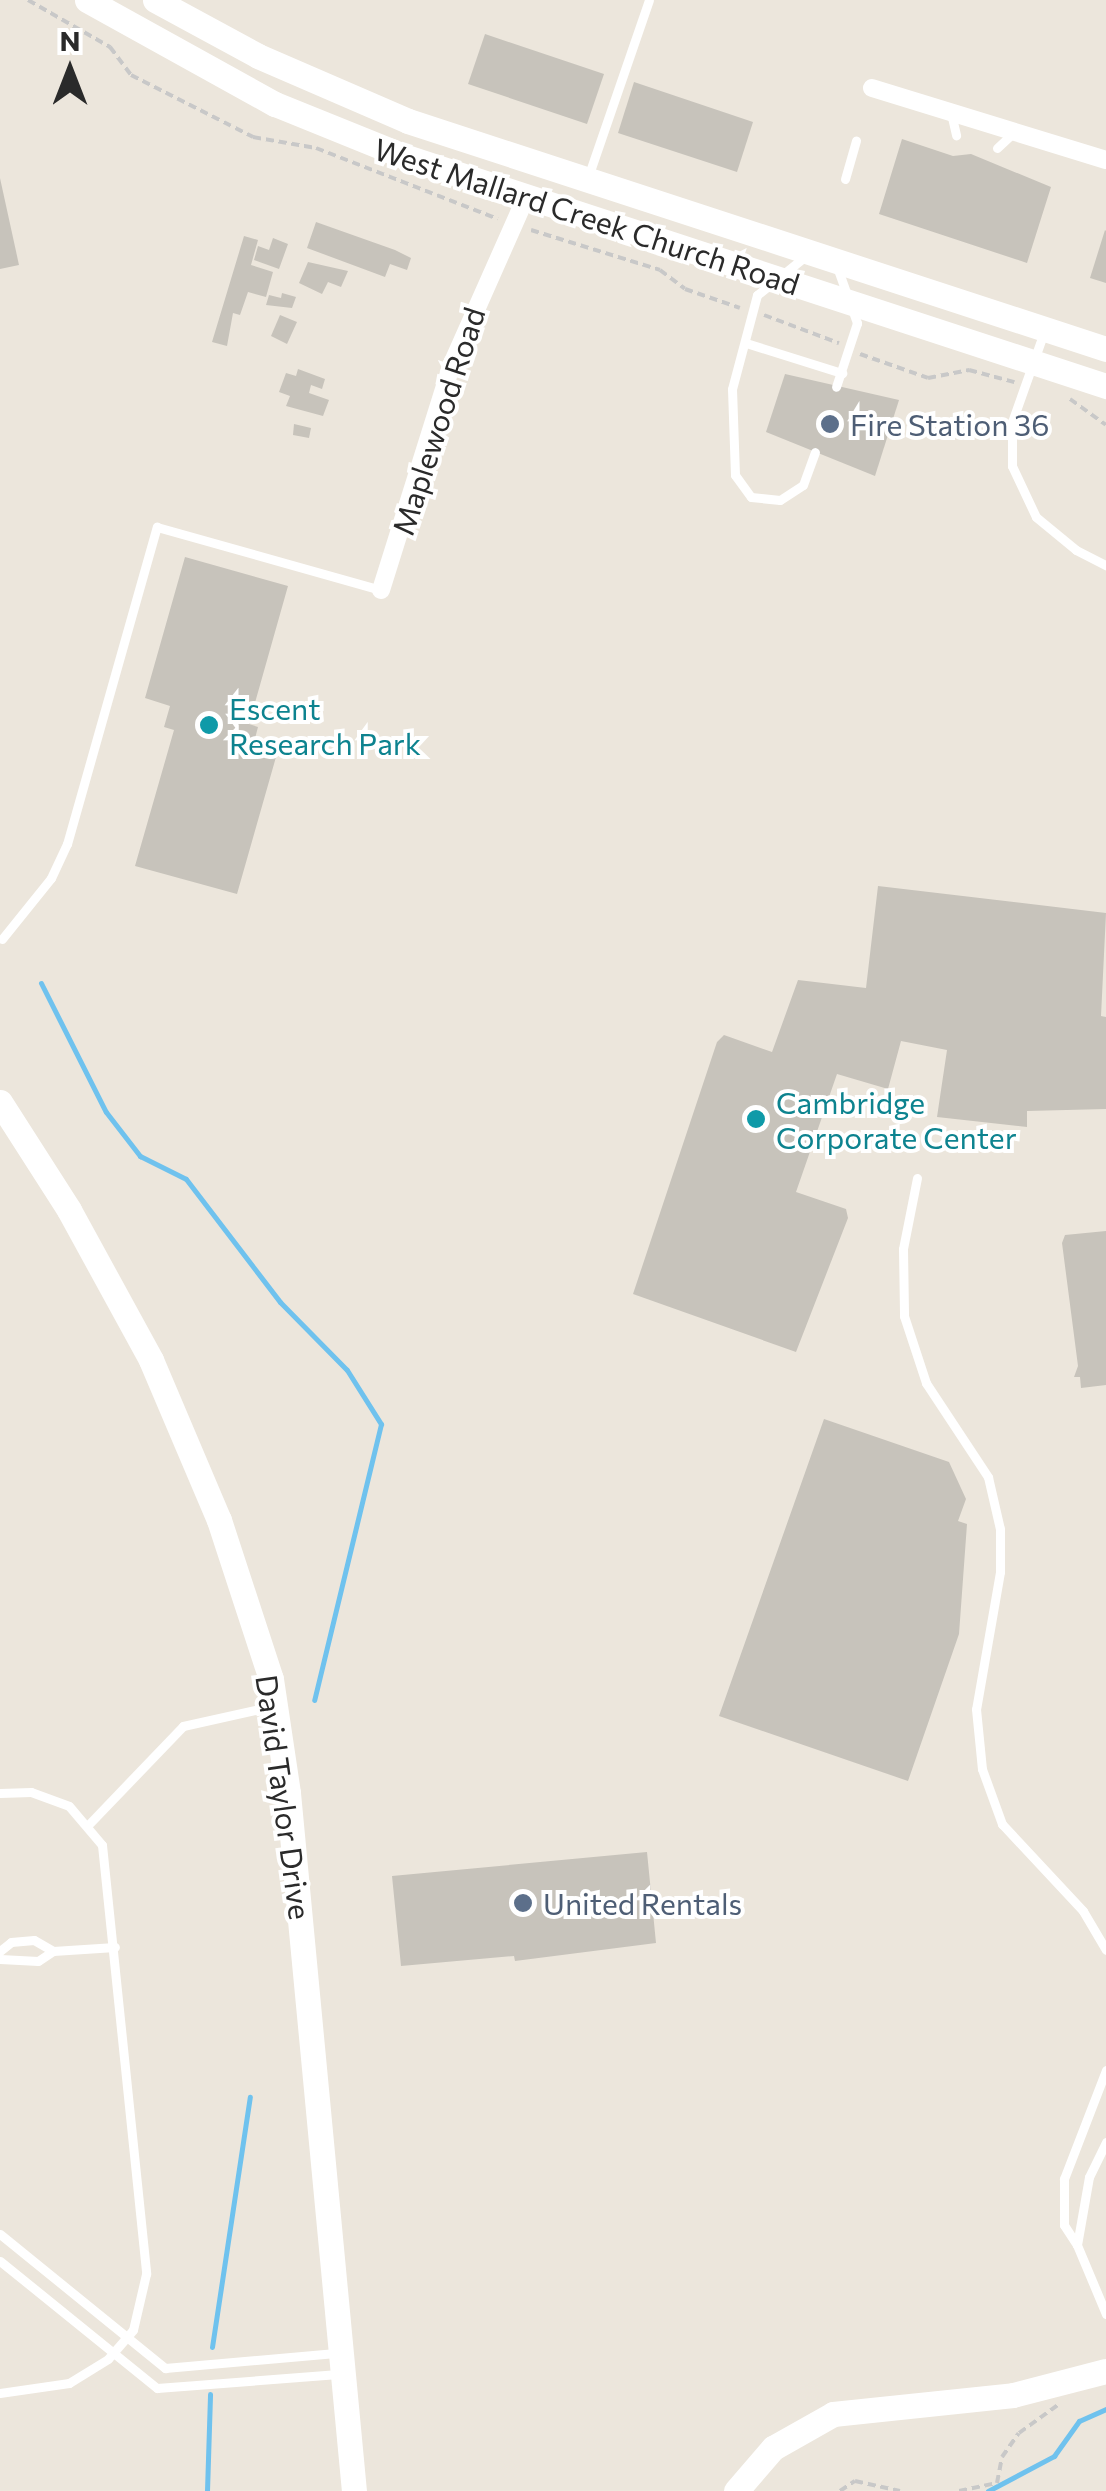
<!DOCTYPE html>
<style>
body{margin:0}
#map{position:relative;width:1106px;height:2491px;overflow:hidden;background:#ece6dc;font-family:Commissioner,sans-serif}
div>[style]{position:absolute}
.stream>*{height:5px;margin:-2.5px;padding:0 2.5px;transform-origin:2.5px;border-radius:2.5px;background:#6fc2ee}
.building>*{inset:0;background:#c7c3bb}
.path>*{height:4px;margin-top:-2px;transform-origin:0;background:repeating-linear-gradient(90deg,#c8c8c8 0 8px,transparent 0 13px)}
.lane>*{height:9px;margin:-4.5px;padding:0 4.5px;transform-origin:4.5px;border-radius:4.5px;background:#fff}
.street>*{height:18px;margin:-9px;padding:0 9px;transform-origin:9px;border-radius:9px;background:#fff}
.secondary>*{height:25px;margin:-12.5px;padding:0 12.5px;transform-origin:12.5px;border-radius:12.5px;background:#fff}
.dots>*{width:28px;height:28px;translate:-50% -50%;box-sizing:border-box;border:5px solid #fff;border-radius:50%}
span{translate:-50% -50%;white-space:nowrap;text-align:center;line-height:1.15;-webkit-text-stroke:8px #fff;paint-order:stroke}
.street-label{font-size:30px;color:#2a2a2a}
.service-label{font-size:30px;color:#4e5e75}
.left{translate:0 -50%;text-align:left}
.culture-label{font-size:30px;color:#0d838f}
.north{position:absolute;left:20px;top:20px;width:100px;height:100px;-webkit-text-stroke:8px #fff;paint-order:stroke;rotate:0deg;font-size:28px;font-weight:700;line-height:40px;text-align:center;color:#2a2a2a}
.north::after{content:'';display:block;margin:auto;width:35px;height:45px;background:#2a2a2a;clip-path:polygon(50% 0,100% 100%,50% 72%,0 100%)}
</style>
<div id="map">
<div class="stream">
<i style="left:41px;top:983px;width:144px;rotate:63.3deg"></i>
<i style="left:106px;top:1112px;width:56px;rotate:52.3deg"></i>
<i style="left:140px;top:1156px;width:51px;rotate:26.6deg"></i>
<i style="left:186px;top:1179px;width:155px;rotate:52.6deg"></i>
<i style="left:280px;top:1302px;width:95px;rotate:45.4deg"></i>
<i style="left:347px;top:1370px;width:64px;rotate:57.8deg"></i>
<i style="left:381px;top:1424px;width:284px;rotate:103.6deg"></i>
<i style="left:212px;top:2347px;width:253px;rotate:-81.4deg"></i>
<i style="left:207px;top:2491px;width:97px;rotate:-88.2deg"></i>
<i style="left:988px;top:2491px;width:75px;rotate:-27.9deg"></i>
<i style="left:1054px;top:2456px;width:43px;rotate:-54.5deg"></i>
<i style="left:1079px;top:2421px;width:30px;rotate:-24deg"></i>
</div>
<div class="building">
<i style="clip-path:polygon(485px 34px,604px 74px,587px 124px,468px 84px)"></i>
<i style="clip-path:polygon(634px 82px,753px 122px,737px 172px,618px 133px)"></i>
<i style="clip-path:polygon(902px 139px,953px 156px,971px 154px,1051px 187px,1027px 263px,879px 214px)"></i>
<i style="clip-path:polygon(0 178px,19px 265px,0 269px)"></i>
<i style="clip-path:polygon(316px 222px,395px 250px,411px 258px,407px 270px,390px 264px,385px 277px,307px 248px)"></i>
<i style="clip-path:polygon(1105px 230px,1106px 231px,1106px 283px,1090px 278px)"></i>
<i style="clip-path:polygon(244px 236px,258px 240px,251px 265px,273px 272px,266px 297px,248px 292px,240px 315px,233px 313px,227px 346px,212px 342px)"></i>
<i style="clip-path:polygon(273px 238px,288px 244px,279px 269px,254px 260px,258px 246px,269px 250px)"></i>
<i style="clip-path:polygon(308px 262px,348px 271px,341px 287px,328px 282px,322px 294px,299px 283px)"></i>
<i style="clip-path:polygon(282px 293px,296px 297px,292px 308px,266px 305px,269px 295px,281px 298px)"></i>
<i style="clip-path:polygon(280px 315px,297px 322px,287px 344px,271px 336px)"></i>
<i style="clip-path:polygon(298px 369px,325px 379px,322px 389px,311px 385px,309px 393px,329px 400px,323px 416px,286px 406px,290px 396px,279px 392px,286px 373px,296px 376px)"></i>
<i style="clip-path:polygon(785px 374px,899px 400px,875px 476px,766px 432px)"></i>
<i style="clip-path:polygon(294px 424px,311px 428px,309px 438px,293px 435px)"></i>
<i style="clip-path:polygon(185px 557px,288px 586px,249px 724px,258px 727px,252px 750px,276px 757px,237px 894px,135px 866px,174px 730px,164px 727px,170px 706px,145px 698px)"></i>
<i style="clip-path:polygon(878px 886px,1106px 913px,1101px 1016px,1106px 1017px,1106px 1109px,1027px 1111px,1027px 1127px,937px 1117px,947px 1050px,901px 1041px,888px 1089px,837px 1074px,796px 1192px,846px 1209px,848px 1218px,796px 1352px,633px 1294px,717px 1042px,724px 1035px,772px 1052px,798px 980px,866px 988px)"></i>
<i style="clip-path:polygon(1106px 1231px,1106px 1385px,1081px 1388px,1080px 1377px,1074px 1377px,1078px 1366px,1062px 1243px,1065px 1235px)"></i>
<i style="clip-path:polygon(824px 1419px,949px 1462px,966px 1499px,958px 1521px,967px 1524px,959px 1634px,908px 1781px,719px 1716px)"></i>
<i style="clip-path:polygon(647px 1852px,656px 1943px,515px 1961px,514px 1956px,401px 1966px,392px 1876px)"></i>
</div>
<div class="path">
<i style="left:28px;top:0;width:95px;rotate:29.8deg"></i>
<i style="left:110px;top:47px;width:35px;rotate:53deg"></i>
<i style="left:131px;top:75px;width:137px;rotate:26.9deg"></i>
<i style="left:253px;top:137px;width:64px;rotate:9.9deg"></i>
<i style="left:316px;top:148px;width:195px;rotate:21.3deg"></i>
<i style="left:531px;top:230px;width:135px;rotate:17.2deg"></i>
<i style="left:660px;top:270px;width:31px;rotate:37deg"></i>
<i style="left:685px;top:289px;width:58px;rotate:19.1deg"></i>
<i style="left:764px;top:315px;width:80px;rotate:20.5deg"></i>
<i style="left:860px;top:354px;width:72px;rotate:19.4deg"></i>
<i style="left:928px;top:378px;width:42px;rotate:-11deg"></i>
<i style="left:969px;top:370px;width:47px;rotate:14.9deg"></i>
<i style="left:1070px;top:399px;width:44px;rotate:35.8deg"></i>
<i style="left:840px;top:2491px;width:18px;rotate:-34deg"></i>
<i style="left:855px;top:2481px;width:46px;rotate:12.5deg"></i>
<i style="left:959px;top:2491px;width:39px;rotate:-12deg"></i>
<i style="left:997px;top:2483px;width:26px;rotate:-79deg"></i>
<i style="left:1002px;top:2457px;width:29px;rotate:-55deg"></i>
<i style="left:1019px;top:2433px;width:48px;rotate:-35.7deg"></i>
</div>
<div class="lane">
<i style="left:951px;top:113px;width:23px;rotate:77deg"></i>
<i style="left:997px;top:148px;width:22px;rotate:-43deg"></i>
<i style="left:588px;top:177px;width:187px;rotate:-71deg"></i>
<i style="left:845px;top:179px;width:40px;rotate:-74deg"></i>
<i style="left:807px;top:255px;width:64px;rotate:141.3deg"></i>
<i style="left:757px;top:295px;width:97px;rotate:104.9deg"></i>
<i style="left:732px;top:389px;width:86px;rotate:88deg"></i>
<i style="left:735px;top:475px;width:27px;rotate:54deg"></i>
<i style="left:751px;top:497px;width:29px;rotate:6deg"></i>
<i style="left:780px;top:500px;width:27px;rotate:-33deg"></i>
<i style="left:803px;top:485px;width:35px;rotate:-70deg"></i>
<i style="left:836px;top:264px;width:63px;rotate:70.4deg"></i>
<i style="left:857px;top:323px;width:67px;rotate:108.2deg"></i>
<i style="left:1044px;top:332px;width:96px;rotate:109.6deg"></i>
<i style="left:1012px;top:422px;width:44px;rotate:90deg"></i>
<i style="left:1012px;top:466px;width:56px;rotate:64.8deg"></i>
<i style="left:1036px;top:517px;width:52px;rotate:39.5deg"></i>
<i style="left:1076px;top:550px;width:34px;rotate:27deg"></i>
<i style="left:746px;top:343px;width:101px;rotate:17.4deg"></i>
<i style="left:2px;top:939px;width:78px;rotate:-51.2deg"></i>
<i style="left:51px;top:878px;width:38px;rotate:-65deg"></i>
<i style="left:67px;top:844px;width:330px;rotate:-74.2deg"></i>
<i style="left:157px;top:527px;width:233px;rotate:15.7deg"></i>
<i style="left:917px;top:1178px;width:72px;rotate:101.2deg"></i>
<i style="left:903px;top:1249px;width:67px;rotate:89.1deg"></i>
<i style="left:904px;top:1316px;width:71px;rotate:71.8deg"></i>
<i style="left:926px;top:1383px;width:113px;rotate:56.6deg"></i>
<i style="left:988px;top:1477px;width:53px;rotate:77deg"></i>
<i style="left:1000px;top:1529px;width:43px;rotate:90deg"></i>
<i style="left:1000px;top:1572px;width:139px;rotate:99.9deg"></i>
<i style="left:976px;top:1709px;width:60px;rotate:84.3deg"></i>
<i style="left:982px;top:1769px;width:59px;rotate:70deg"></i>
<i style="left:1002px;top:1824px;width:119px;rotate:47deg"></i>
<i style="left:1083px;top:1911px;width:45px;rotate:59.5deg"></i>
<i style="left:0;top:1793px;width:31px;rotate:-2deg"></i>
<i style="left:31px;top:1792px;width:40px;rotate:20.2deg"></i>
<i style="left:69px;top:1806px;width:51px;rotate:49.8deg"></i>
<i style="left:102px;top:1845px;width:431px;rotate:84.1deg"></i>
<i style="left:146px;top:2274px;width:57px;rotate:103.1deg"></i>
<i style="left:133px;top:2330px;width:38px;rotate:131deg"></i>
<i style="left:108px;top:2359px;width:46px;rotate:148.4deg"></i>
<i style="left:69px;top:2383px;width:70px;rotate:171.8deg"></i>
<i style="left:90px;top:1823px;width:134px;rotate:-46.2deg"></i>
<i style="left:183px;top:1726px;width:92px;rotate:-12.5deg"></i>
<i style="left:0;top:1951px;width:14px;rotate:-39deg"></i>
<i style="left:11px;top:1942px;width:23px;rotate:-5deg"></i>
<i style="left:34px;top:1940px;width:22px;rotate:30deg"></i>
<i style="left:53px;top:1951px;width:18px;rotate:146deg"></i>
<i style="left:38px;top:1961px;width:38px;rotate:-177deg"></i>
<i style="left:53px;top:1951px;width:62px;rotate:-3.7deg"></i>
<i style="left:1106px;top:2070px;width:117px;rotate:111.1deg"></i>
<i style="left:1064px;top:2179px;width:46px;rotate:90deg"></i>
<i style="left:1064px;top:2225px;width:24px;rotate:57deg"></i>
<i style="left:1077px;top:2245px;width:69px;rotate:-80deg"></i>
<i style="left:1089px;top:2177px;width:39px;rotate:-64deg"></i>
<i style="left:0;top:2234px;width:213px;rotate:39.1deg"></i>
<i style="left:165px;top:2368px;width:174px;rotate:-5deg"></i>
<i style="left:1077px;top:2245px;width:75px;rotate:67.2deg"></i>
<i style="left:0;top:2261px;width:202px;rotate:39deg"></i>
<i style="left:157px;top:2388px;width:185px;rotate:-4.4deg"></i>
</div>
<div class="street">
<i style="left:872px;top:88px;width:245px;rotate:17.1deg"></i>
<i style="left:381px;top:590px;width:237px;rotate:-72.6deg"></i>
<i style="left:452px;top:364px;width:180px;rotate:-66.1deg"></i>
</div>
<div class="secondary">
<i style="left:87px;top:0;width:215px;rotate:29deg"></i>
<i style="left:275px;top:104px;width:141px;rotate:22deg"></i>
<i style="left:406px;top:157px;width:737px;rotate:18.12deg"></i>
<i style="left:155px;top:0;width:117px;rotate:28.5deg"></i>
<i style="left:258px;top:56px;width:163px;rotate:23.4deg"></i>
<i style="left:408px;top:121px;width:734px;rotate:18.09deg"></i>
<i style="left:0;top:1102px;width:128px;rotate:57.4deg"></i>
<i style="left:69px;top:1210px;width:171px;rotate:61.3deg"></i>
<i style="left:151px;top:1360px;width:174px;rotate:67deg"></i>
<i style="left:219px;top:1520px;width:167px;rotate:71.9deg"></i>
<i style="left:271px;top:1679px;width:115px;rotate:81.5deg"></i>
<i style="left:288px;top:1793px;width:701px;rotate:84.6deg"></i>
<i style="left:736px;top:2491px;width:57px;rotate:-49.3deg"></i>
<i style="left:773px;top:2448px;width:69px;rotate:-29.5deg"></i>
<i style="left:833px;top:2414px;width:181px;rotate:-6deg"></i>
<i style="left:1013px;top:2395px;width:96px;rotate:-14.5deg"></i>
</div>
<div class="dots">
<i style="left:830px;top:424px;background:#5c6f8a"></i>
<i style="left:209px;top:725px;background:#0f9aa8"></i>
<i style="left:756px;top:1119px;background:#0f9aa8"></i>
<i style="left:523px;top:1903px;background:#5c6f8a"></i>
</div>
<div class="street-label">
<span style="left:587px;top:216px;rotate:18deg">West Mallard Creek Church Road</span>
<span style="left:438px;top:421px;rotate:-72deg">Maplewood Road</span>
<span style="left:284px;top:1797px;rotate:82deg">David Taylor Drive</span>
</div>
<div class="service-label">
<span class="left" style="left:850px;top:424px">Fire Station 36</span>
<span class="left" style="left:543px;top:1903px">United Rentals</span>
</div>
<div class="culture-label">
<span class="left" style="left:229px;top:725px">Escent<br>Research Park</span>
<span class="left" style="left:776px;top:1119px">Cambridge<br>Corporate Center</span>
</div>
<div class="north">N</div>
</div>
